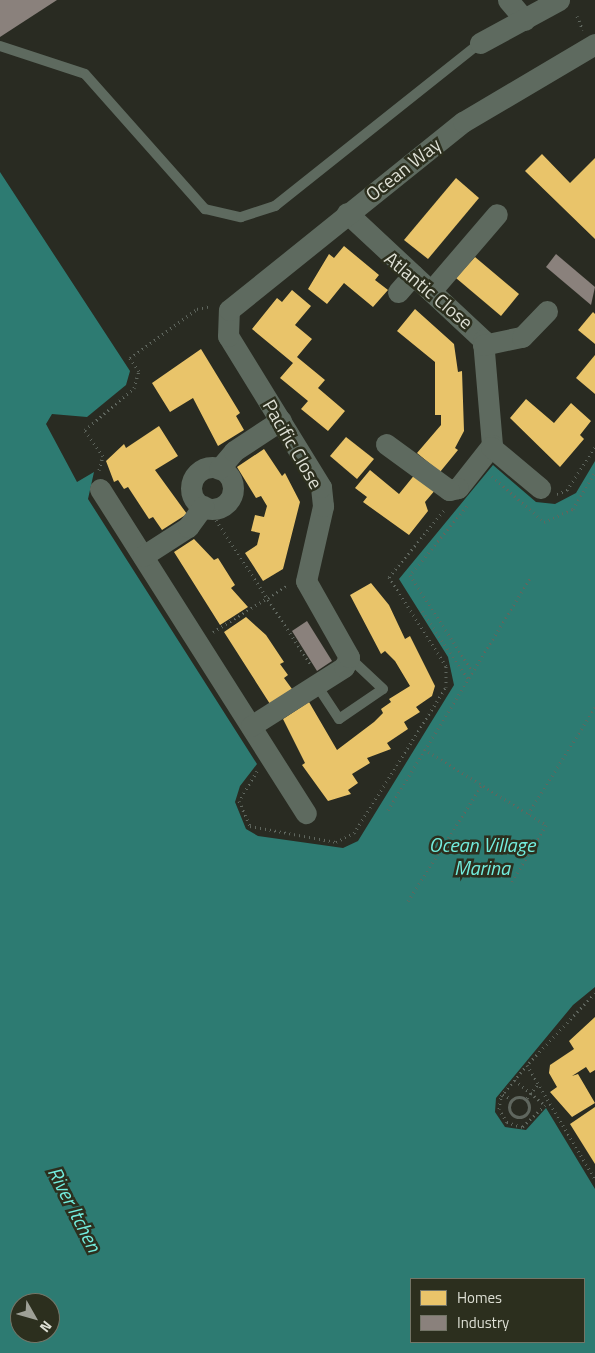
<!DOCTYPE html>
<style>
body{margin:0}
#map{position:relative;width:595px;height:1353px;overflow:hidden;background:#292b22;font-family:"Titillium Web",sans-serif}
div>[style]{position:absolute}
.water>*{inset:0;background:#2d7b72}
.homes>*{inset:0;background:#e9c46a}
.industry>*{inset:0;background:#8a817c}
.path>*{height:3px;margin-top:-1.5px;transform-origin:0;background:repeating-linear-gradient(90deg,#5f665e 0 1px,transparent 0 5px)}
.path>.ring{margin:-1.5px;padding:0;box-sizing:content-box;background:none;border:3px solid #5f665e;border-radius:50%}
.service>*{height:10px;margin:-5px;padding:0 5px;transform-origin:5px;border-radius:5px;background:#5e6a5f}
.minor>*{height:21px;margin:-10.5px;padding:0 10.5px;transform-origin:10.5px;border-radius:10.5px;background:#5e6a5f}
.minor>.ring{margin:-10.5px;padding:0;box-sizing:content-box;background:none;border:21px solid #5e6a5f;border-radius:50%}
span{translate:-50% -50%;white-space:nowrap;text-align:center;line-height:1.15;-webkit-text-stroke:5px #2c2f1e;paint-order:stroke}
.street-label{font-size:19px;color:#dddfd4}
.water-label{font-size:20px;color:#73edde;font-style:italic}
.legend{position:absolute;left:410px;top:1278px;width:175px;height:65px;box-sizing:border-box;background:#2c2f1e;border:1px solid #737567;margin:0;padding:6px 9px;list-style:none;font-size:15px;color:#dddfd4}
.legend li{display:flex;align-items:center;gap:10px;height:25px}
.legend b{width:25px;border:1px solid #737567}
.north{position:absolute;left:10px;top:1293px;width:50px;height:50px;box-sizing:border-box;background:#2c2f1e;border:1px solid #737567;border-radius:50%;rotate:128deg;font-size:14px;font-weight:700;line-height:20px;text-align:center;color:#dddfd4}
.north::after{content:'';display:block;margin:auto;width:18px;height:22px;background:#9ea096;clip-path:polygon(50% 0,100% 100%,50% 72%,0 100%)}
</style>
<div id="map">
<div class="water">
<i style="clip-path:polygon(evenodd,0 172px,130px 371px,126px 385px,87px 417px,52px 414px,46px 424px,77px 482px,94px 472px,88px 499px,257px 764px,240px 786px,235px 802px,246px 829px,258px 836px,343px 848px,358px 841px,454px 685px,448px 657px,399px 579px,493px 465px,536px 502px,555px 504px,576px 493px,595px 461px,595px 987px,573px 1005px,496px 1098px,495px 1112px,505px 1127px,526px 1130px,546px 1108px,595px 1189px,595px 1353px,0 1353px,0 172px,411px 1279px,584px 1279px,584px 1342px,411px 1342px,411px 1279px,0 172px,20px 1303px,50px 1303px,50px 1333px,20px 1333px,20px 1303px)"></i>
</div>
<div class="homes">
<i style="clip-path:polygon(542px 154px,570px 183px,595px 158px,595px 239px,525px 171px)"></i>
<i style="clip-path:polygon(456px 178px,479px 198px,428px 259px,404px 240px)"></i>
<i style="clip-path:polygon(344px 246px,379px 275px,375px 280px,388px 290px,373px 307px,344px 283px,327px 304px,308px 289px,329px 254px,334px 258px)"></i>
<i style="clip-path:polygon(475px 257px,519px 294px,501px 316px,456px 278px)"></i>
<i style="clip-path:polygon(292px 290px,311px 306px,295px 325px,312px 339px,297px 357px,325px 380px,318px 388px,345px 411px,328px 431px,301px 409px,308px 401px,280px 378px,293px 363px,252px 329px,277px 298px,282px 302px)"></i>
<i style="clip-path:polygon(415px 309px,454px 344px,458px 372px,462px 371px,464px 431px,455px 448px,458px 450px,440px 472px,417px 453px,441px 425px,441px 415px,435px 415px,435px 362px,397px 331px)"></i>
<i style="clip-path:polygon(593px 312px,595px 314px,595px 344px,578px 330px)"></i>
<i style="clip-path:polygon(201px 349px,240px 413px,236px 416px,244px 430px,218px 446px,193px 398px,170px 412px,152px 383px)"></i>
<i style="clip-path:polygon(595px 355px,595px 394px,576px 378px)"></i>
<i style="clip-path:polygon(526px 399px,554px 423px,571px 403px,591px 421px,580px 435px,584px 439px,560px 467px,510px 418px)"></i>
<i style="clip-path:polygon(159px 426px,178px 456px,155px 470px,187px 514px,162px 530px,153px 517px,149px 519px,128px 487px,124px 489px,118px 480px,114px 482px,106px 461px,124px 444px,126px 448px)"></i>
<i style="clip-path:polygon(346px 437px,374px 459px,357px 479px,330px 456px)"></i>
<i style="clip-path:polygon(264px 449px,282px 476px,285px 473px,300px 502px,283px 569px,263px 581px,245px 553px,257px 545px,260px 533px,251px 531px,255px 515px,264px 517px,267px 506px,261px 496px,256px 498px,237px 467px)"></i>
<i style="clip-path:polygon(370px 470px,399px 494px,416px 473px,436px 489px,425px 502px,428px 511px,409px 535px,363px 502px,367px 497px,355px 488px)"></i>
<i style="clip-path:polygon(194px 539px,214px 560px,218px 558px,235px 585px,231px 588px,248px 607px,220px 625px,174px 552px)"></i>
<i style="clip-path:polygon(371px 583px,389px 605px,405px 639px,410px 636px,435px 686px,432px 696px,416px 707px,420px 712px,404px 722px,408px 729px,387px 743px,391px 749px,367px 758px,370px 763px,352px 774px,358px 783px,348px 790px,351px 794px,328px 801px,302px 765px,305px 763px,283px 719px,309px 702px,337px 750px,374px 722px,383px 713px,381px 709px,391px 702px,389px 699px,410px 686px,395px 661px,385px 651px,381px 654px,350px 595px)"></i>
<i style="clip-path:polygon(246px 617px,266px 635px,284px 662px,280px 664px,288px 675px,284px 678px,292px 689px,270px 704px,224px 632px)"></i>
<i style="clip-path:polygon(595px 1017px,595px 1070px,590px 1073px,586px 1067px,572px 1076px,578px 1074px,595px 1103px,572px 1117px,550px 1092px,557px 1087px,549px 1073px,550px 1065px,574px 1049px,569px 1041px)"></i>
<i style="clip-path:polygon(595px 1107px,595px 1164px,570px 1124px)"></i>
</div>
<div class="industry">
<i style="clip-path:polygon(0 0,57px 0,0 37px)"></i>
<i style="clip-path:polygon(556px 254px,595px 287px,591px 305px,546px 267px)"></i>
<i style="clip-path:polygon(307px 621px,332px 661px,317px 671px,292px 631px)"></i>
</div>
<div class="path">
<i style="left:577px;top:16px;width:15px;rotate:67deg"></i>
<i style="left:99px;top:470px;width:15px;rotate:-74deg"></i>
<i style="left:103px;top:456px;width:32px;rotate:-125deg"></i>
<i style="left:85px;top:430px;width:65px;rotate:-40.6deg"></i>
<i style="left:134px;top:388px;width:18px;rotate:-74deg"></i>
<i style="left:139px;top:371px;width:16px;rotate:-125deg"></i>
<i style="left:130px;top:358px;width:83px;rotate:-36.2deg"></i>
<i style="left:197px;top:309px;width:14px;rotate:-12deg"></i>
<i style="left:492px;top:476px;width:69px;rotate:41.5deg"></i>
<i style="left:544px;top:522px;width:32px;rotate:-24deg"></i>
<i style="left:573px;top:509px;width:43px;rotate:-59.3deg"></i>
<i style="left:557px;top:494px;width:11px;rotate:-22deg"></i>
<i style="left:567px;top:490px;width:51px;rotate:-56.9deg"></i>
<i style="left:467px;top:506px;width:89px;rotate:129.6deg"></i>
<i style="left:410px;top:575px;width:114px;rotate:57.1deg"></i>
<i style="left:216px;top:520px;width:173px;rotate:56.8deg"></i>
<i style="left:422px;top:611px;width:82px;rotate:55.9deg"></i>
<i style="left:213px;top:632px;width:89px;rotate:-32.1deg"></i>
<i style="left:424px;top:749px;width:144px;rotate:31.9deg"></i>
<i style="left:546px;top:825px;width:68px;rotate:121.1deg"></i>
<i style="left:257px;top:771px;width:35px;rotate:121deg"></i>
<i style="left:239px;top:801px;width:27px;rotate:66deg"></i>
<i style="left:250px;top:826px;width:87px;rotate:10.5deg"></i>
<i style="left:336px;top:842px;width:20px;rotate:-27deg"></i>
<i style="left:354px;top:833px;width:173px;rotate:-57.8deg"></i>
<i style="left:446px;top:687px;width:21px;rotate:-90deg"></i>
<i style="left:446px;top:666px;width:106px;rotate:-122.6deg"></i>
<i style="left:389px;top:577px;width:88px;rotate:-50.5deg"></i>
<i style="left:388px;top:810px;width:272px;rotate:-58.5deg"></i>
<i style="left:528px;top:814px;width:126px;rotate:-57.9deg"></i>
<i style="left:408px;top:901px;width:138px;rotate:-57.5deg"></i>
<i style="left:595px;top:993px;width:99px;rotate:133.4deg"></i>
<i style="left:527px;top:1065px;width:133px;rotate:59.2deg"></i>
<i style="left:515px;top:1080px;width:39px;rotate:40deg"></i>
<i style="left:545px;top:1105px;width:32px;rotate:136deg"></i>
<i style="left:522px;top:1127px;width:16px;rotate:-162deg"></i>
<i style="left:507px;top:1122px;width:15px;rotate:-122deg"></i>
<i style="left:499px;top:1109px;width:13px;rotate:-81deg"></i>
<i style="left:501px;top:1096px;width:40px;rotate:-50deg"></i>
<i style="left:503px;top:1094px;width:9px;rotate:32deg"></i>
<i class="ring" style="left:509px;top:1097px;width:17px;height:17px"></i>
<i style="left:527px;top:1098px;width:18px;rotate:-52deg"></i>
</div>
<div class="service">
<i style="left:0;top:46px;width:89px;rotate:18.2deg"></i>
<i style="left:85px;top:74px;width:181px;rotate:48.4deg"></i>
<i style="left:205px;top:209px;width:37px;rotate:13deg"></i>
<i style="left:241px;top:217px;width:36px;rotate:-18deg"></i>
<i style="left:275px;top:206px;width:262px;rotate:-38.5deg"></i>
<i style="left:316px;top:684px;width:42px;rotate:56.7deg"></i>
<i style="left:339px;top:719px;width:53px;rotate:-34.3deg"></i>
<i style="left:383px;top:689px;width:47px;rotate:-136.7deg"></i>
</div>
<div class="minor">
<i style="left:508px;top:0;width:26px;rotate:50deg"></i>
<i style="left:480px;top:43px;width:90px;rotate:-28.6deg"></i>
<i style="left:347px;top:213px;width:186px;rotate:43deg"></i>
<i style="left:483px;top:340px;width:105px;rotate:85.1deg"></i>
<i style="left:492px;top:445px;width:55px;rotate:128.3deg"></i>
<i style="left:458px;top:488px;width:9px;rotate:167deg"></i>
<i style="left:449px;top:490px;width:78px;rotate:-143.9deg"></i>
<i style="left:431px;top:291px;width:101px;rotate:-49.4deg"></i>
<i style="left:398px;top:292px;width:23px;rotate:-49deg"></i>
<i style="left:483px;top:345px;width:40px;rotate:-12deg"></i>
<i style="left:522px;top:337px;width:36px;rotate:-46deg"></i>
<i style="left:491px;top:447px;width:64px;rotate:39.9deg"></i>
<i class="ring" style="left:191px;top:467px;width:21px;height:21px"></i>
<i style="left:219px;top:469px;width:23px;rotate:-50deg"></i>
<i style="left:234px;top:451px;width:56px;rotate:-33.4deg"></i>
<i style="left:100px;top:489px;width:384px;rotate:57.6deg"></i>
<i style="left:143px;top:556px;width:54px;rotate:-32.8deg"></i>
<i style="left:188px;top:527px;width:26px;rotate:-54deg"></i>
<i style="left:251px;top:726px;width:110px;rotate:-32.4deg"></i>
<i style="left:344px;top:667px;width:11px;rotate:-63deg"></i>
<i style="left:349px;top:657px;width:87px;rotate:-119.5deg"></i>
<i style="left:306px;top:581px;width:77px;rotate:-77.2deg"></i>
<i style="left:323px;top:506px;width:19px;rotate:-96deg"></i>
<i style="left:321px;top:487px;width:177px;rotate:-121.6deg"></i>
<i style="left:228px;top:336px;width:26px;rotate:-88deg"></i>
<i style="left:229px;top:310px;width:300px;rotate:-38.8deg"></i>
<i style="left:463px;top:122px;width:153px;rotate:-30.6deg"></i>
</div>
<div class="street-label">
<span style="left:403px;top:169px;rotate:-38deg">Ocean Way</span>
<span style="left:429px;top:290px;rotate:40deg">Atlantic Close</span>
<span style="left:293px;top:444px;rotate:60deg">Pacific Close</span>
</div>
<div class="water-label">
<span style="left:482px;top:856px">Ocean Village<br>Marina</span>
<span style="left:75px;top:1209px;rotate:63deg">River Itchen</span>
</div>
<ul class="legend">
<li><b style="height:14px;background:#e9c46a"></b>Homes</li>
<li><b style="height:14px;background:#8a817c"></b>Industry</li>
</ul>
<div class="north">N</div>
</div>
